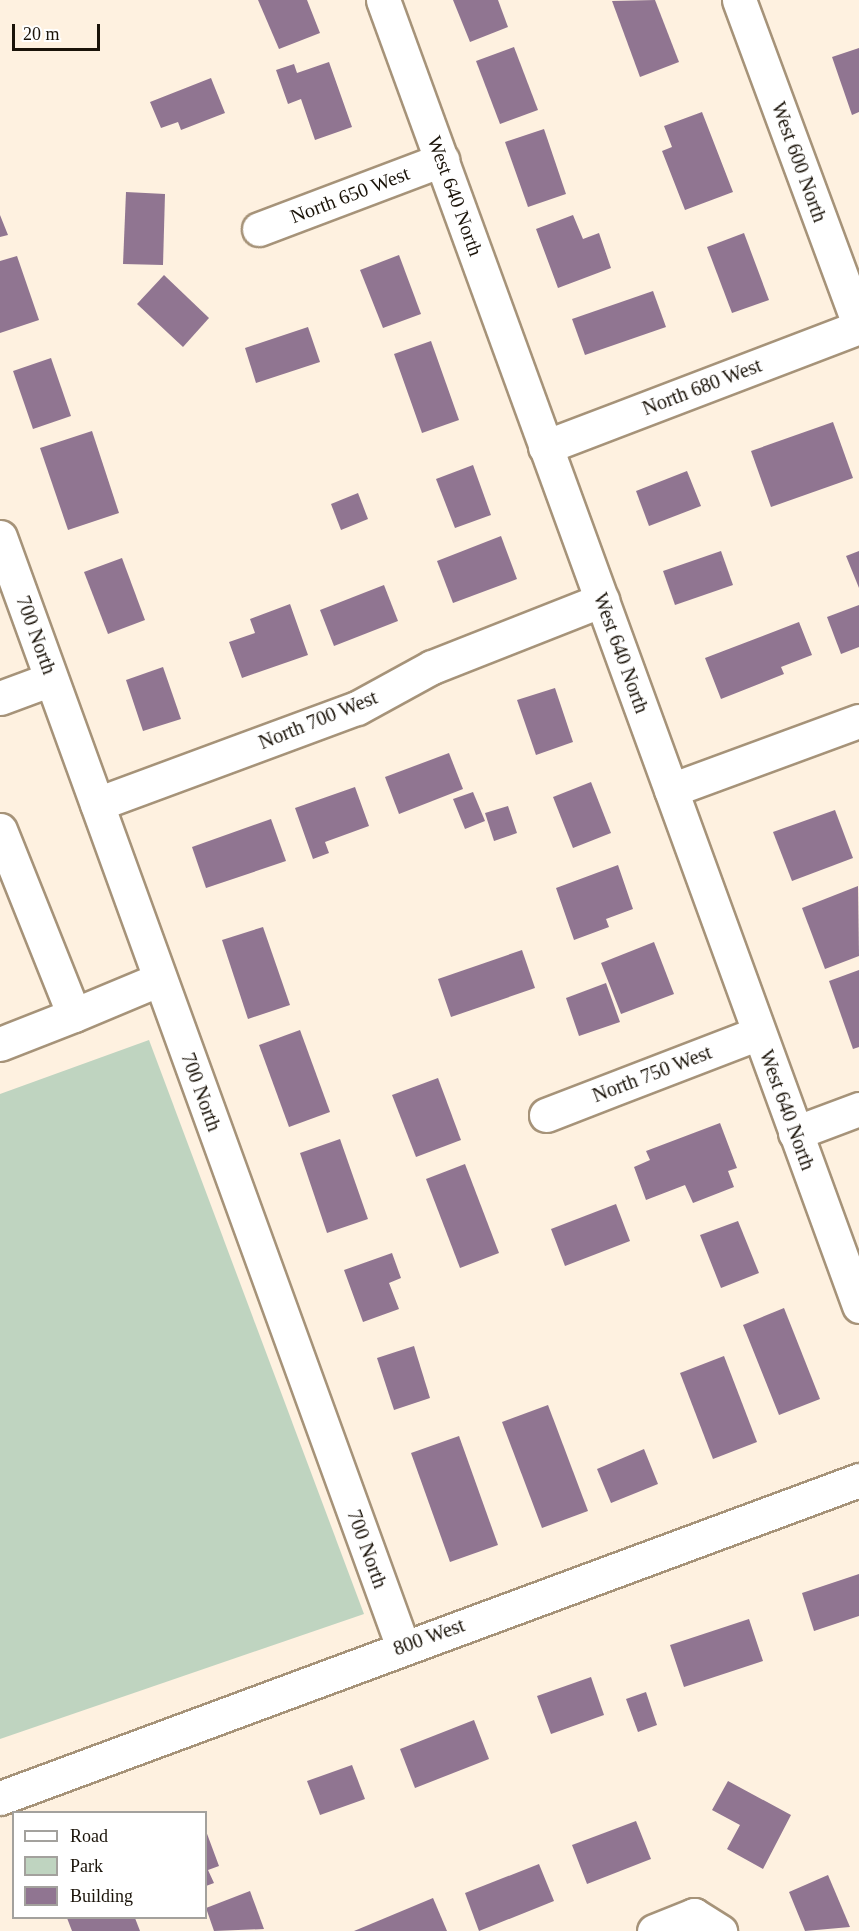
<!DOCTYPE html>
<style>
body{margin:0}
#map{position:relative;width:859px;height:1931px;overflow:hidden;background:#fef1e0;font-family:"Times New Roman",serif}
div>[style]{position:absolute}
.green>*{inset:0;background:#bfd4c0}
.building>*{inset:0;background:#907591}
.roads{filter:drop-shadow(2px 0 #a69379) drop-shadow(-2px 0 #a69379) drop-shadow(0 2px #a69379) drop-shadow(0 -2px #a69379)}
.minor>*{height:33px;margin:-16.5px;padding:0 16.5px;transform-origin:16.5px;border-radius:16.5px;background:#fff}
span{translate:-50% -50%;white-space:nowrap;text-align:center;line-height:1.15;-webkit-text-stroke:4.5px #fff;paint-order:stroke}
.street-label{font-size:20px;color:#1a1309}
.legend{position:absolute;left:12px;top:1811px;width:195px;height:108px;box-sizing:border-box;background:#fff;border:2px solid #a3a19d;margin:0;padding:8px 10px;list-style:none;font-size:18px;color:#1a1309}
.legend li{display:flex;align-items:center;gap:12px;height:30px}
.legend b{width:30px;border:2px solid #a3a19d}
.scale{position:absolute;left:12px;top:24px;width:88px;height:27px;box-sizing:border-box;border:3px solid #1a1309;border-top:0;padding-left:8px;font-size:18px;line-height:21px;white-space:nowrap;color:#1a1309;-webkit-text-stroke:4px #fff;paint-order:stroke}
</style>
<div id="map">
<div class="green">
<i style="clip-path:polygon(149px 1040px,364px 1614px,0 1739px,0 1094px)"></i>
</div>
<div class="building">
<i style="clip-path:polygon(258px 0,307px 0,320px 33px,279px 49px)"></i>
<i style="clip-path:polygon(453px 0,498px 0,508px 27px,470px 42px)"></i>
<i style="clip-path:polygon(655px 0,679px 62px,640px 77px,612px 1px)"></i>
<i style="clip-path:polygon(514px 47px,538px 110px,500px 124px,476px 61px)"></i>
<i style="clip-path:polygon(859px 48px,859px 112px,852px 115px,832px 57px)"></i>
<i style="clip-path:polygon(329px 62px,352px 127px,315px 140px,301px 99px,288px 104px,276px 70px,294px 64px,297px 73px)"></i>
<i style="clip-path:polygon(211px 78px,225px 113px,181px 130px,178px 122px,161px 128px,150px 102px)"></i>
<i style="clip-path:polygon(702px 112px,733px 192px,685px 210px,662px 151px,672px 147px,664px 126px)"></i>
<i style="clip-path:polygon(544px 129px,566px 194px,528px 207px,505px 142px)"></i>
<i style="clip-path:polygon(126px 192px,165px 194px,163px 265px,123px 264px)"></i>
<i style="clip-path:polygon(0 215px,8px 235px,0 237px)"></i>
<i style="clip-path:polygon(573px 215px,583px 239px,599px 233px,611px 268px,558px 288px,536px 229px)"></i>
<i style="clip-path:polygon(744px 233px,769px 300px,732px 313px,707px 247px)"></i>
<i style="clip-path:polygon(399px 255px,421px 314px,383px 328px,360px 270px)"></i>
<i style="clip-path:polygon(17px 256px,39px 320px,0 333px,0 261px)"></i>
<i style="clip-path:polygon(164px 275px,209px 318px,183px 347px,137px 304px)"></i>
<i style="clip-path:polygon(653px 291px,666px 327px,585px 355px,572px 319px)"></i>
<i style="clip-path:polygon(308px 327px,320px 362px,256px 383px,245px 348px)"></i>
<i style="clip-path:polygon(431px 341px,459px 420px,422px 433px,394px 354px)"></i>
<i style="clip-path:polygon(51px 358px,71px 416px,33px 429px,13px 371px)"></i>
<i style="clip-path:polygon(833px 422px,853px 478px,771px 507px,751px 451px)"></i>
<i style="clip-path:polygon(92px 431px,119px 513px,68px 530px,40px 448px)"></i>
<i style="clip-path:polygon(473px 465px,491px 515px,455px 528px,436px 479px)"></i>
<i style="clip-path:polygon(687px 471px,701px 506px,649px 526px,636px 491px)"></i>
<i style="clip-path:polygon(358px 493px,368px 519px,341px 530px,331px 504px)"></i>
<i style="clip-path:polygon(501px 536px,517px 579px,453px 603px,437px 561px)"></i>
<i style="clip-path:polygon(721px 551px,733px 585px,675px 605px,663px 571px)"></i>
<i style="clip-path:polygon(859px 551px,859px 588px,846px 556px)"></i>
<i style="clip-path:polygon(122px 558px,145px 620px,108px 634px,84px 572px)"></i>
<i style="clip-path:polygon(384px 585px,398px 621px,334px 646px,320px 610px)"></i>
<i style="clip-path:polygon(290px 604px,308px 655px,242px 678px,229px 642px,255px 633px,250px 619px)"></i>
<i style="clip-path:polygon(859px 605px,859px 647px,841px 654px,827px 617px)"></i>
<i style="clip-path:polygon(799px 622px,812px 655px,781px 667px,784px 674px,721px 699px,705px 658px)"></i>
<i style="clip-path:polygon(163px 667px,181px 719px,143px 731px,126px 680px)"></i>
<i style="clip-path:polygon(555px 688px,573px 742px,536px 755px,517px 700px)"></i>
<i style="clip-path:polygon(449px 753px,463px 789px,399px 814px,385px 777px)"></i>
<i style="clip-path:polygon(591px 782px,611px 833px,573px 848px,553px 797px)"></i>
<i style="clip-path:polygon(355px 787px,369px 826px,325px 842px,329px 853px,313px 859px,295px 808px)"></i>
<i style="clip-path:polygon(473px 792px,485px 821px,465px 829px,453px 799px)"></i>
<i style="clip-path:polygon(508px 806px,517px 833px,494px 841px,485px 813px)"></i>
<i style="clip-path:polygon(835px 810px,853px 858px,792px 881px,773px 832px)"></i>
<i style="clip-path:polygon(271px 819px,286px 861px,206px 888px,192px 847px)"></i>
<i style="clip-path:polygon(618px 865px,633px 909px,606px 919px,609px 927px,574px 940px,556px 888px)"></i>
<i style="clip-path:polygon(858px 886px,859px 956px,825px 969px,802px 908px)"></i>
<i style="clip-path:polygon(263px 927px,290px 1005px,248px 1019px,222px 940px)"></i>
<i style="clip-path:polygon(654px 942px,674px 994px,621px 1014px,601px 963px)"></i>
<i style="clip-path:polygon(522px 950px,535px 988px,451px 1017px,438px 979px)"></i>
<i style="clip-path:polygon(859px 970px,859px 1047px,853px 1049px,829px 981px)"></i>
<i style="clip-path:polygon(606px 983px,620px 1022px,579px 1036px,566px 998px)"></i>
<i style="clip-path:polygon(300px 1030px,330px 1112px,289px 1127px,259px 1045px)"></i>
<i style="clip-path:polygon(438px 1078px,461px 1140px,416px 1157px,392px 1095px)"></i>
<i style="clip-path:polygon(720px 1123px,737px 1168px,728px 1171px,734px 1187px,693px 1203px,685px 1185px,646px 1200px,634px 1167px,650px 1160px,646px 1151px)"></i>
<i style="clip-path:polygon(340px 1139px,368px 1219px,327px 1233px,300px 1153px)"></i>
<i style="clip-path:polygon(465px 1164px,499px 1253px,460px 1268px,426px 1179px)"></i>
<i style="clip-path:polygon(616px 1204px,630px 1241px,565px 1266px,551px 1229px)"></i>
<i style="clip-path:polygon(738px 1221px,759px 1273px,721px 1288px,700px 1235px)"></i>
<i style="clip-path:polygon(392px 1253px,401px 1278px,389px 1283px,399px 1309px,363px 1322px,344px 1270px)"></i>
<i style="clip-path:polygon(784px 1308px,820px 1399px,779px 1415px,743px 1325px)"></i>
<i style="clip-path:polygon(414px 1346px,430px 1398px,394px 1410px,377px 1358px)"></i>
<i style="clip-path:polygon(724px 1356px,757px 1442px,713px 1459px,680px 1373px)"></i>
<i style="clip-path:polygon(548px 1405px,588px 1511px,542px 1528px,502px 1422px)"></i>
<i style="clip-path:polygon(459px 1436px,498px 1545px,450px 1562px,411px 1453px)"></i>
<i style="clip-path:polygon(644px 1449px,658px 1484px,611px 1503px,597px 1469px)"></i>
<i style="clip-path:polygon(859px 1574px,859px 1616px,814px 1631px,802px 1593px)"></i>
<i style="clip-path:polygon(749px 1619px,763px 1661px,684px 1687px,670px 1645px)"></i>
<i style="clip-path:polygon(591px 1677px,604px 1715px,551px 1734px,537px 1696px)"></i>
<i style="clip-path:polygon(646px 1692px,657px 1725px,638px 1732px,626px 1699px)"></i>
<i style="clip-path:polygon(474px 1720px,489px 1759px,415px 1788px,400px 1749px)"></i>
<i style="clip-path:polygon(352px 1765px,365px 1799px,320px 1815px,307px 1781px)"></i>
<i style="clip-path:polygon(728px 1781px,791px 1815px,763px 1869px,727px 1849px,740px 1825px,712px 1810px)"></i>
<i style="clip-path:polygon(636px 1821px,651px 1859px,587px 1884px,572px 1845px)"></i>
<i style="clip-path:polygon(206px 1831px,219px 1866px,208px 1870px,214px 1883px,206px 1886px)"></i>
<i style="clip-path:polygon(539px 1864px,554px 1901px,479px 1931px,465px 1893px)"></i>
<i style="clip-path:polygon(828px 1875px,850px 1927px,805px 1931px,789px 1892px)"></i>
<i style="clip-path:polygon(250px 1891px,264px 1929px,214px 1931px,206px 1908px)"></i>
<i style="clip-path:polygon(433px 1898px,447px 1931px,354px 1931px)"></i>
<i style="clip-path:polygon(67px 1918px,135px 1918px,140px 1931px,72px 1931px)"></i>
</div>
<div class="roads">
<div class="minor">
<i style="left:383px;top:0;width:1390px;rotate:69.97deg"></i>
<i style="left:739px;top:0;width:346px;rotate:69.7deg"></i>
<i style="left:259px;top:229px;width:196px;rotate:-20.7deg"></i>
<i style="left:545px;top:447px;width:336px;rotate:-20.9deg"></i>
<i style="left:0;top:537px;width:1181px;rotate:70.05deg"></i>
<i style="left:0;top:698px;width:54px;rotate:-20.4deg"></i>
<i style="left:671px;top:790px;width:200px;rotate:-20.2deg"></i>
<i style="left:97px;top:804px;width:277px;rotate:-20.3deg"></i>
<i style="left:357px;top:708px;width:85px;rotate:-28.7deg"></i>
<i style="left:432px;top:667px;width:183px;rotate:-21.5deg"></i>
<i style="left:0;top:830px;width:199px;rotate:68.2deg"></i>
<i style="left:74px;top:1015px;width:93px;rotate:-22.7deg"></i>
<i style="left:0;top:1044px;width:79px;rotate:-21.4deg"></i>
<i style="left:546px;top:1115px;width:227px;rotate:-21.1deg"></i>
<i style="left:795px;top:1133px;width:68px;rotate:-20.6deg"></i>
<i style="left:0;top:1798px;width:916px;rotate:-20.31deg"></i>
<i style="left:654px;top:1931px;width:43px;rotate:-21.8deg"></i>
<i style="left:694px;top:1915px;width:31px;rotate:32deg"></i>
</div>
</div>
<div class="street-label">
<span style="left:799px;top:162px;rotate:70deg">West 600 North</span>
<span style="left:350px;top:195px;rotate:-21deg">North 650 West</span>
<span style="left:455px;top:196px;rotate:70deg">West 640 North</span>
<span style="left:702px;top:387px;rotate:-21deg">North 680 West</span>
<span style="left:36px;top:635px;rotate:70deg">700 North</span>
<span style="left:621px;top:653px;rotate:70deg">West 640 North</span>
<span style="left:318px;top:720px;rotate:-22deg">North 700 West</span>
<span style="left:652px;top:1074px;rotate:-21deg">North 750 West</span>
<span style="left:201px;top:1092px;rotate:70deg">700 North</span>
<span style="left:787px;top:1110px;rotate:70deg">West 640 North</span>
<span style="left:367px;top:1549px;rotate:70deg">700 North</span>
<span style="left:429px;top:1637px;rotate:-20deg">800 West</span>
</div>
<ul class="legend">
<li><b style="height:8px;background:#fff"></b>Road</li>
<li><b style="height:16px;background:#bfd4c0"></b>Park</li>
<li><b style="height:16px;background:#907591"></b>Building</li>
</ul>
<div class="scale">20 m</div>
</div>
